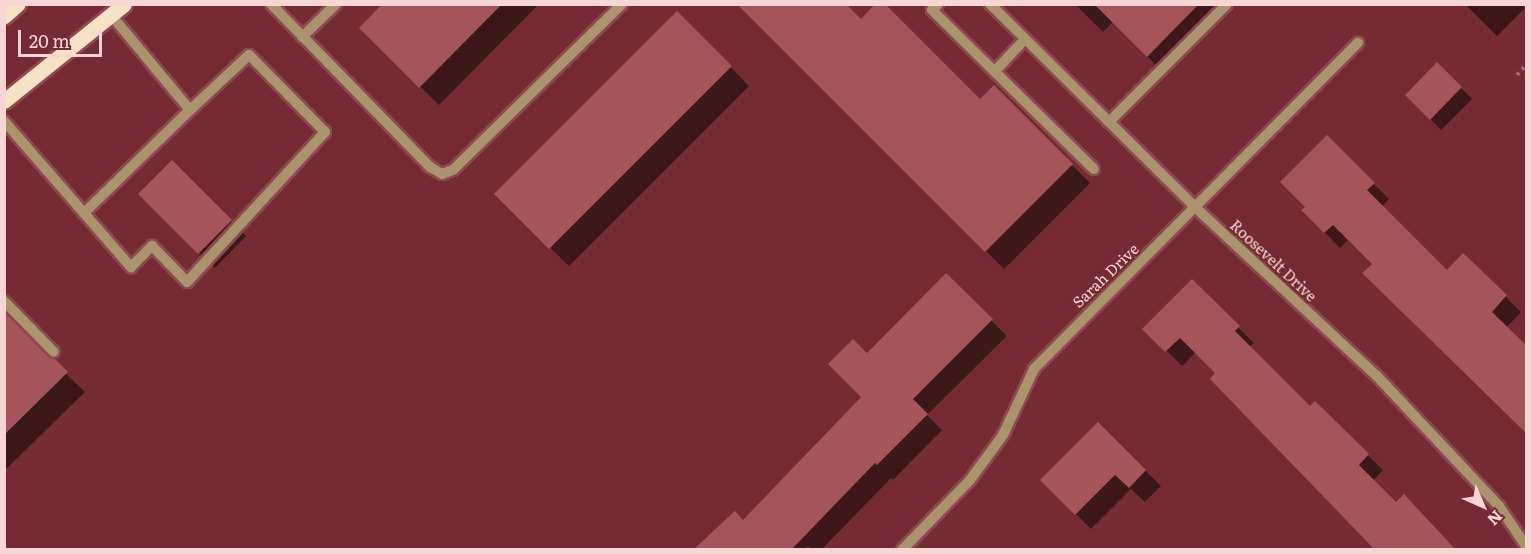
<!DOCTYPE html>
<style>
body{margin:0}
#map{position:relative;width:1531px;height:554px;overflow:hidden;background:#742b33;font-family:Literata,serif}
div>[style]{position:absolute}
.shadow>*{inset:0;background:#0007}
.building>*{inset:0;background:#a3555b}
.path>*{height:4px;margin-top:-2px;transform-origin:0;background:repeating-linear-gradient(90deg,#a96f74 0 3px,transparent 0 7.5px)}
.roads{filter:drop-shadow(2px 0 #8c4a50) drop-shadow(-2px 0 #8c4a50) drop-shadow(0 2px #8c4a50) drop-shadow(0 -2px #8c4a50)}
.minor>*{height:10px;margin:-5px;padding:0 5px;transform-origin:5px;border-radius:5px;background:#ad936d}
.major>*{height:15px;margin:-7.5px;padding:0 7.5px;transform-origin:7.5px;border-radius:7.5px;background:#f8e2c5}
span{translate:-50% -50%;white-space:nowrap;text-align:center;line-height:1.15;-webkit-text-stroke:5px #742b33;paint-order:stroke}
.street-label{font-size:15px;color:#fad5d6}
.frame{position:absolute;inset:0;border:6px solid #fad5d6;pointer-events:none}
.north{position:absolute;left:1453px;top:476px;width:60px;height:60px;-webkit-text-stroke:4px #742b33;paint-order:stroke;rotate:135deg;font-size:16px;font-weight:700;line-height:24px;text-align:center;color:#fad5d6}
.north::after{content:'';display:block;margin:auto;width:21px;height:27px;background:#fad5d6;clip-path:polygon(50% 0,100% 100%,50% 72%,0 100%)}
.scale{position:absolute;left:18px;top:30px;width:84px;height:27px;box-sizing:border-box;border:3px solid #fad5d6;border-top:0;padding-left:8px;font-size:18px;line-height:21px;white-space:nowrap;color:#fad5d6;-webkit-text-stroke:4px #742b33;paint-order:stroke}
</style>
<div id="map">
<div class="shadow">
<i style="clip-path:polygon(384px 4px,539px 4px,439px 105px,361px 28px)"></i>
<i style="clip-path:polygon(740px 4px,861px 21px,980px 101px,994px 87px,1090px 183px,1004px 269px)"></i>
<i style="clip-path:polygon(1075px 4px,1237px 4px,1166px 75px,1113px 22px,1103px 32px)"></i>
<i style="clip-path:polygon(1465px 4px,1522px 4px,1525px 8px,1497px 36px)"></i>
<i style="clip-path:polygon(677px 13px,749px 86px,569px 266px,496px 194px)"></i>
<i style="clip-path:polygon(1437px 64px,1472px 99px,1441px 130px,1407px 95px)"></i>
<i style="clip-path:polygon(1327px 137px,1389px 199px,1381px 207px,1447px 272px,1463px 255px,1521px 312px,1506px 328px,1349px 239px,1340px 248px,1303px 210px,1307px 207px)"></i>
<i style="clip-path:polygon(172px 162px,246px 236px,215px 268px,140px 194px)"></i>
<i style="clip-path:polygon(946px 275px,1007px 336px,927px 415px,942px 430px,893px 480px,891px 478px,821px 550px,812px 550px,808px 546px,804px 550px,696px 550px,735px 513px,743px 522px,863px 397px,867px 355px)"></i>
<i style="clip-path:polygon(1192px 281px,1254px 343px,1249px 347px,1310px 408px,1315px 403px,1383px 470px,1373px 481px,1396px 504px,1404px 496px,1456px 550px,1377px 550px,1212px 379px,1217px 373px,1196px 352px,1182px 366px,1145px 329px)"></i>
<i style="clip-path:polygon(4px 314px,85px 392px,4px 471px)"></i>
<i style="clip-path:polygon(1098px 424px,1161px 486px,1145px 502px,1131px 489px,1091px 529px,1042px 480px)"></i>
</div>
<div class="building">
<i style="clip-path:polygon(382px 4px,502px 4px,419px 88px,359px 28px)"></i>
<i style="clip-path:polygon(737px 4px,846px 4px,861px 19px,875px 4px,885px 4px,980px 99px,994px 85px,1073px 164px,985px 252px)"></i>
<i style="clip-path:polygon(1094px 4px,1199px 4px,1147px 57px)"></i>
<i style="clip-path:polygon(677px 11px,732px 66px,549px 249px,494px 194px)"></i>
<i style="clip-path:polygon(1437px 62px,1462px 87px,1430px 120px,1405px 95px)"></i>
<i style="clip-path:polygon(1327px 135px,1375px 183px,1367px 190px,1447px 270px,1463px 253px,1507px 295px,1492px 312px,1527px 346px,1527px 434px,1362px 273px,1372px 264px,1333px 225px,1324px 233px,1301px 210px,1305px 207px,1280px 182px)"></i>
<i style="clip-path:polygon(172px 160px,232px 220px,198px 254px,138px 194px)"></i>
<i style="clip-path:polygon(946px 273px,993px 319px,913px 399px,928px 414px,877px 465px,875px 463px,792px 549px,694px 549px,735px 511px,743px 520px,861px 397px,828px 364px,853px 339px,867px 353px)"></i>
<i style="clip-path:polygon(1192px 279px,1240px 326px,1235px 331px,1310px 406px,1315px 401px,1369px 454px,1359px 465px,1396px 502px,1404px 494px,1455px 549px,1374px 549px,1210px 379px,1215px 373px,1180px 338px,1165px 352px,1142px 329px)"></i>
<i style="clip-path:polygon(4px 312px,49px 357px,55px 359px,68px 372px,4px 435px)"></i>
<i style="clip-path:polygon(1098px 422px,1146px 470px,1129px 488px,1115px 475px,1075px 515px,1040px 480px)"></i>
</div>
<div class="path">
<i style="left:1517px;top:75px;width:13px;rotate:-48deg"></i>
</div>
<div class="roads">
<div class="minor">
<i style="left:271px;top:4px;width:228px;rotate:45.7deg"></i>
<i style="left:430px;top:167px;width:14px;rotate:30deg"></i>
<i style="left:442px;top:174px;width:12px;rotate:-20deg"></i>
<i style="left:453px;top:170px;width:237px;rotate:-44.5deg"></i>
<i style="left:938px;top:4px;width:8px;rotate:135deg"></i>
<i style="left:932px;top:10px;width:227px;rotate:44.5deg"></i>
<i style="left:990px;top:4px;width:290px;rotate:44.7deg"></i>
<i style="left:1196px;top:208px;width:246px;rotate:42.9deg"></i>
<i style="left:1376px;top:375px;width:180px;rotate:46.8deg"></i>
<i style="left:1499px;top:506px;width:48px;rotate:56deg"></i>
<i style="left:302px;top:37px;width:47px;rotate:-44.1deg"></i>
<i style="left:995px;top:71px;width:44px;rotate:-46.8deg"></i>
<i style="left:4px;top:121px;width:194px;rotate:49deg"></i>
<i style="left:131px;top:267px;width:30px;rotate:-45deg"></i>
<i style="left:152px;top:246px;width:50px;rotate:45.8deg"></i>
<i style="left:187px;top:282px;width:204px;rotate:-47.4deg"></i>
<i style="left:325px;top:132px;width:108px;rotate:-134.6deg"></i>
<i style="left:249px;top:55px;width:81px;rotate:137deg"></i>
<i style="left:190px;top:110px;width:124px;rotate:-129.7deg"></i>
<i style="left:1109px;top:122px;width:167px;rotate:-45deg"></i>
<i style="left:84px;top:213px;width:148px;rotate:-44.2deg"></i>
<i style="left:4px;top:301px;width:71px;rotate:45.6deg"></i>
<i style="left:902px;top:550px;width:98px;rotate:-45.8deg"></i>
<i style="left:970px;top:480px;width:56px;rotate:-53.7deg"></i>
<i style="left:1003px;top:435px;width:73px;rotate:-64.8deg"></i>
<i style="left:1034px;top:369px;width:460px;rotate:-45.2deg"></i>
</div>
<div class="major">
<i style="left:4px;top:16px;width:18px;rotate:-41deg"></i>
<i style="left:4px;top:101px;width:154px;rotate:-38.9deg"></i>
</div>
</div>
<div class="street-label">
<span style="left:1274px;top:260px;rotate:43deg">Roosevelt Drive</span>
<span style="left:1105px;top:275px;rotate:-44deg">Sarah Drive</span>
</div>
<div class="frame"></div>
<div class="north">N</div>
<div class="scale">20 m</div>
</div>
